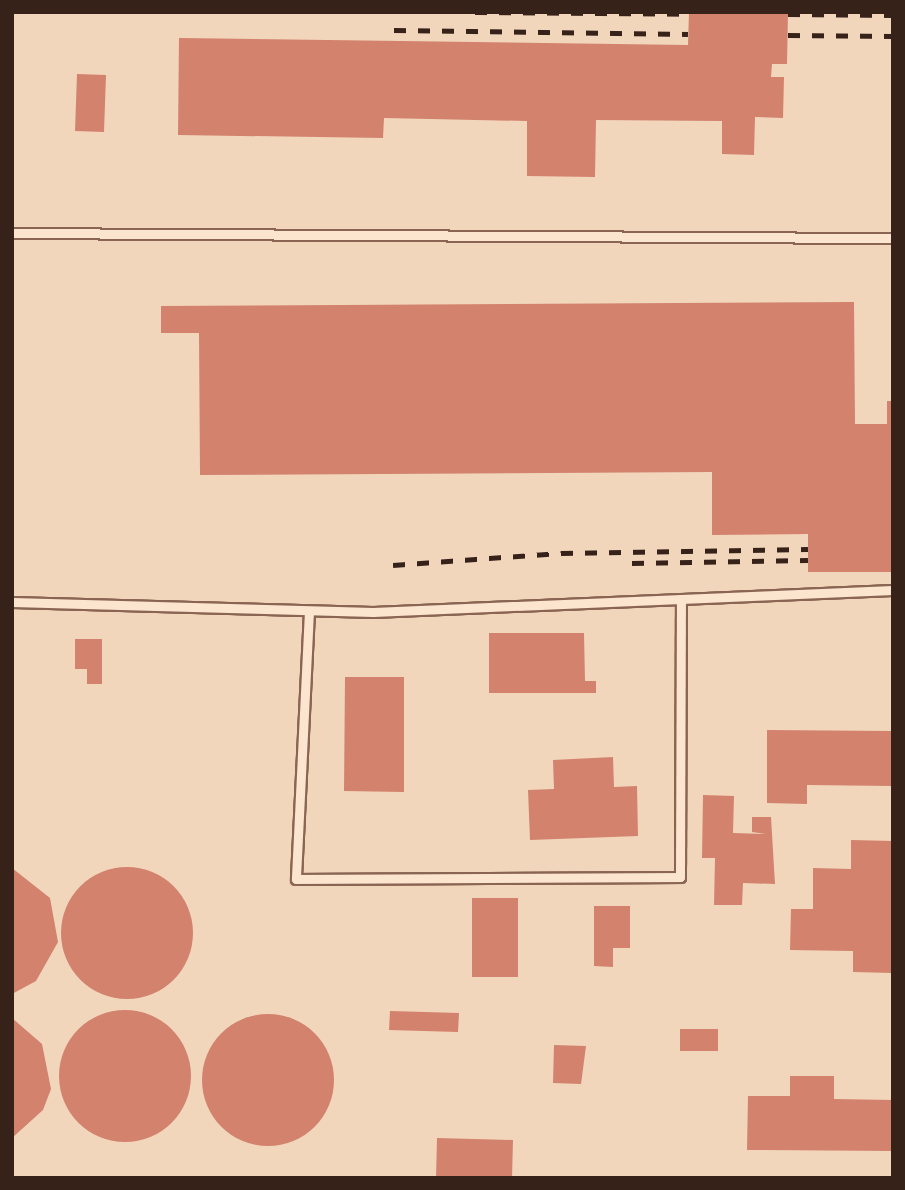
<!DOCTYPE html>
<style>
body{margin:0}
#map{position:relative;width:905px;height:1190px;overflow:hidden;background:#f1d6bb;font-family:"Crimson Pro",serif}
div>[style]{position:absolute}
.building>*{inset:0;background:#d3826d}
.round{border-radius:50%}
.roads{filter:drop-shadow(2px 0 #8a6553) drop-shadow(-2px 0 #8a6553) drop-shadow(0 2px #8a6553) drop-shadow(0 -2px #8a6553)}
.service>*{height:9px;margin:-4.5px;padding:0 4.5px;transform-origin:4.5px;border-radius:4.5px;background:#fce5ce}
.rail>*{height:5px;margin-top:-2.5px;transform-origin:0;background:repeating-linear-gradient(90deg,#37221a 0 12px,transparent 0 24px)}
span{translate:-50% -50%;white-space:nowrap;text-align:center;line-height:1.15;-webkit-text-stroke:5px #f8e2cb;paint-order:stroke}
.frame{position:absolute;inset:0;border:14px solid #37221a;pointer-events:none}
</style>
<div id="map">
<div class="building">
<i style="clip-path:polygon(689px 12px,788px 12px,787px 64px,772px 64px,771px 77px,784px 77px,783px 118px,755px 117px,754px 155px,722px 154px,722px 121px,596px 120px,595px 177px,527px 176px,527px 121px,384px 118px,383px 138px,178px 135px,179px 38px,688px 45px)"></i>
<i style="clip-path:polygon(77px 74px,106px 75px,104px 132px,75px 131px)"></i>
<i style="clip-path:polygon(854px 302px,855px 424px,887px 424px,887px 401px,893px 401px,893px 572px,808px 572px,808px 534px,712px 535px,712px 472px,200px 475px,199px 333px,161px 333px,161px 306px)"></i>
<i style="clip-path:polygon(489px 633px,584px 633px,585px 681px,596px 681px,596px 693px,489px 693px)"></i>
<i style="clip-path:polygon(75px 639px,102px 639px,102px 684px,87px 684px,87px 669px,75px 669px)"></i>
<i style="clip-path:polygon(345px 677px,404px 677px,404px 792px,344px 791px)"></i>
<i style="clip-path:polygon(767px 730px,893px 731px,893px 786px,807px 785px,807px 804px,767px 803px)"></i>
<i style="clip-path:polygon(613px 757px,614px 787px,637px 786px,638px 836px,530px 840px,528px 790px,554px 789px,553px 760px)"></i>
<i style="clip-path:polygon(703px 795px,734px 796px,733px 833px,766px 834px,752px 832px,752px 817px,771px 817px,775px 884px,743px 883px,742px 905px,714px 905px,715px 858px,702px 858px)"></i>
<i style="clip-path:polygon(851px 840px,893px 841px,893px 973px,853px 972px,853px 951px,790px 950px,791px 909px,813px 909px,813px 868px,851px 869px)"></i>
<i class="round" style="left:61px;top:867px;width:132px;height:132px"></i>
<i style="clip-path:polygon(12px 868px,50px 898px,58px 942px,36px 981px,12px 994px)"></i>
<i style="clip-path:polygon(472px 898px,518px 898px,518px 977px,472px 977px)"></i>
<i style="clip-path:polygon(594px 906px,630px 906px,630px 948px,613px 948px,613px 967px,594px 966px)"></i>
<i class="round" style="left:59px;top:1010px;width:132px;height:132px"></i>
<i style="clip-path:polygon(390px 1011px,459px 1013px,458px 1032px,389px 1030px)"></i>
<i class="round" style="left:202px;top:1014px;width:132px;height:132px"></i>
<i style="clip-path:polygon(12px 1018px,42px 1044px,51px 1089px,43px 1110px,12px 1138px)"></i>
<i style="clip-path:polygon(680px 1029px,718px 1029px,718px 1051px,680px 1051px)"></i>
<i style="clip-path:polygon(554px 1045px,586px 1046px,581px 1084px,553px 1083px)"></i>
<i style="clip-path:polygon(790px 1076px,834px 1076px,834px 1099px,893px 1100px,893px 1151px,747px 1150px,748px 1096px,790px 1096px)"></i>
<i style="clip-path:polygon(437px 1138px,513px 1140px,512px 1178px,436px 1178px)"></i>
</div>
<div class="roads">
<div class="service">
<i style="left:12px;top:233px;width:881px;rotate:0.33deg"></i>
<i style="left:12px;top:602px;width:361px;rotate:1.6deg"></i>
<i style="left:373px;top:612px;width:520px;rotate:-2.42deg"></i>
<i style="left:309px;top:611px;width:268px;rotate:92.8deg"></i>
<i style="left:296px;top:879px;width:384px;rotate:-0.3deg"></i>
<i style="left:680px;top:877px;width:278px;rotate:-89.8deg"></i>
</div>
</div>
<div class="rail">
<i style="left:475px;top:12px;width:214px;rotate:0.5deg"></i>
<i style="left:788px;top:14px;width:105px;rotate:0.5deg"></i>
<i style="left:394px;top:30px;width:294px;rotate:0.8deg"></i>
<i style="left:788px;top:35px;width:105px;rotate:0.5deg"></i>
<i style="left:632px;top:563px;width:176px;rotate:-1deg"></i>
<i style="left:393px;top:565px;width:168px;rotate:-4.1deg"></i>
<i style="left:561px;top:553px;width:247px;rotate:-0.9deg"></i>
</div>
<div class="frame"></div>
</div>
